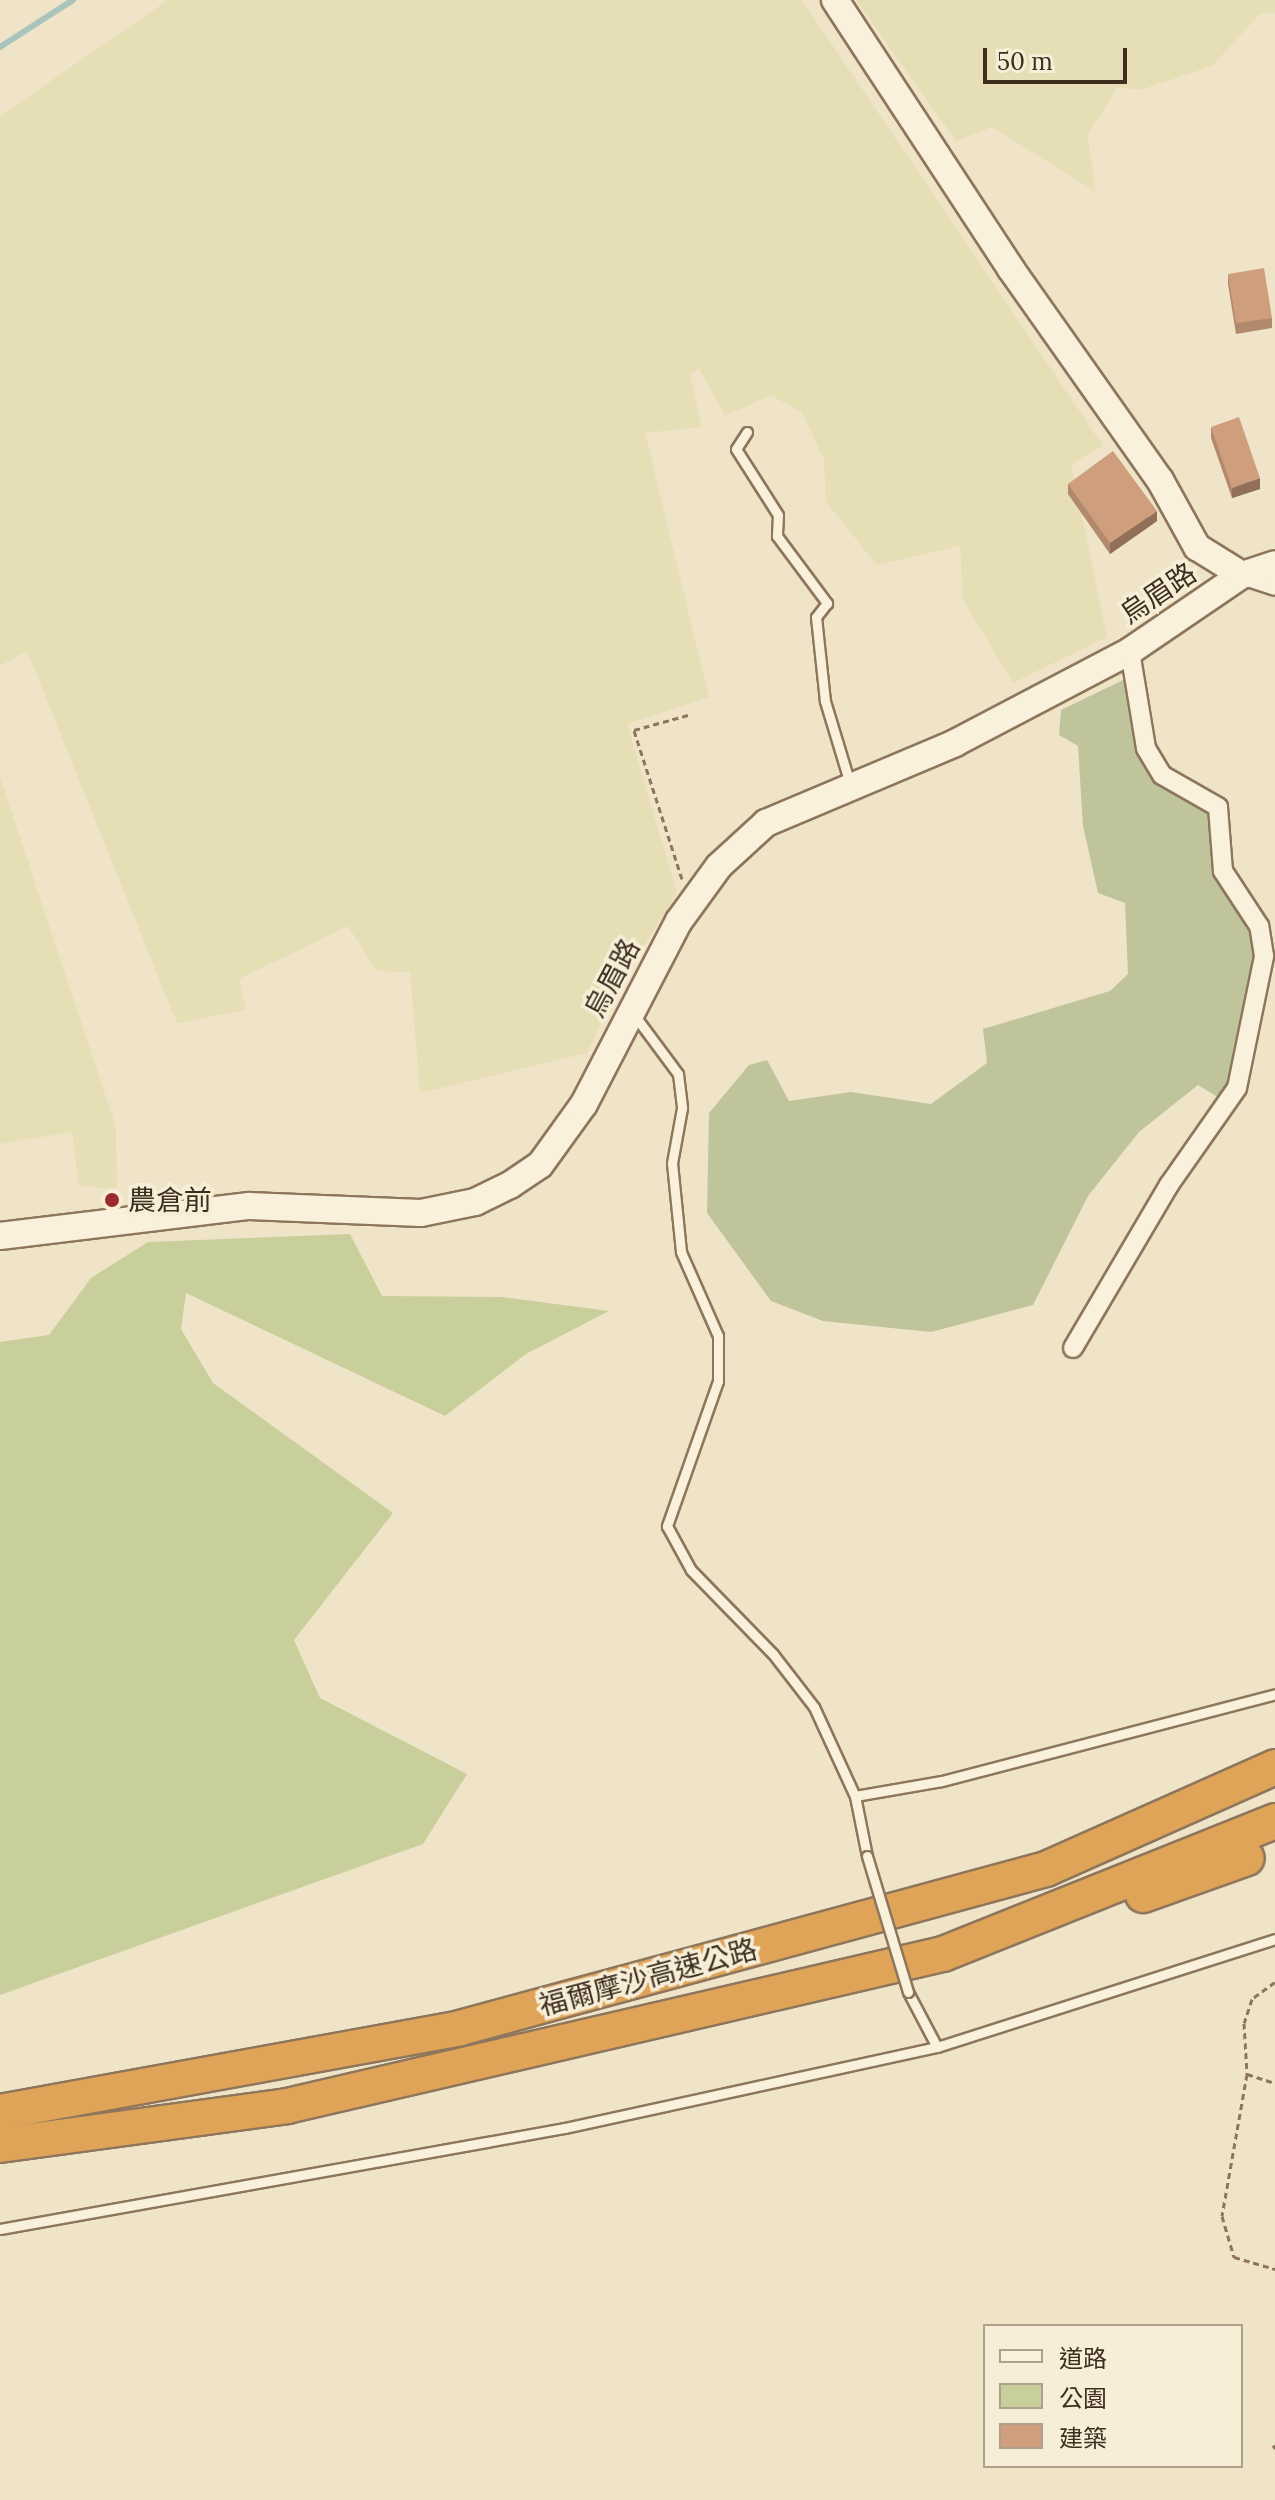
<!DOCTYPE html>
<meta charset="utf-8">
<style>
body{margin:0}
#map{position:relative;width:1275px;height:2500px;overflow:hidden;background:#f0e4c8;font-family:Lora,"Noto Sans TC",serif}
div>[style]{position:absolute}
.farmland>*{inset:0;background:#e6deb5}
.green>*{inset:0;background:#c9cf9b}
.cemetery>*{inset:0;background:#bfc49a}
.stream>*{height:6px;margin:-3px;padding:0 3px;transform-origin:3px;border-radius:3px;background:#a9c4bc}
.path>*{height:3px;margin-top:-1.5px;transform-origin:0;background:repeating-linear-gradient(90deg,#8d765c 0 6px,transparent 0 10px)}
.roads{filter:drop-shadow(2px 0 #8d765c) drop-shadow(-2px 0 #8d765c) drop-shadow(0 2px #8d765c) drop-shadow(0 -2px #8d765c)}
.lane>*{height:9px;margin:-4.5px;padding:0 4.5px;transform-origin:4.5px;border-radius:4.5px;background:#faf1dc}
.street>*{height:18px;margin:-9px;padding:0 9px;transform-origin:9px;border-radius:9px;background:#faf1dc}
.secondary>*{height:26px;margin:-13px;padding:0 13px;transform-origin:13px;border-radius:13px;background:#faf1dc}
.highway>*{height:34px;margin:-17px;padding:0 17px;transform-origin:17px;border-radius:17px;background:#e0a458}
.bridges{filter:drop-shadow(2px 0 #8d765c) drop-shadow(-2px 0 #8d765c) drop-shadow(0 2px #8d765c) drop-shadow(0 -2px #8d765c)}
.lane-bridge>*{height:9px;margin:-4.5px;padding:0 4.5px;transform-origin:4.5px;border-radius:4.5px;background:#faf1dc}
.wall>*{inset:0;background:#b2896c}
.shaded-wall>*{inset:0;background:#916f58}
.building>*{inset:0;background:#cf9f7d}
.dots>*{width:22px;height:22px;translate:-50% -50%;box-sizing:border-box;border:4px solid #f7eed8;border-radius:50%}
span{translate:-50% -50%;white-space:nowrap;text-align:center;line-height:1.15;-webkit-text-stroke:7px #f7eed8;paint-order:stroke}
.street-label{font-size:28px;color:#3d2e20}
.poi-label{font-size:28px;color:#3d2e20}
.left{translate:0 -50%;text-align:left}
.legend{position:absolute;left:983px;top:2324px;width:260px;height:144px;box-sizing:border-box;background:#f7eed8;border:2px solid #ada18e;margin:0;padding:10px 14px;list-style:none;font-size:24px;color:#3d2e20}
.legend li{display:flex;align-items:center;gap:16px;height:40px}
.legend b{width:40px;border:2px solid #ada18e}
.scale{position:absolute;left:983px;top:48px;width:144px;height:36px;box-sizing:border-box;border:4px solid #3d2e20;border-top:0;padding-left:10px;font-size:24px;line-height:28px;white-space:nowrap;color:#3d2e20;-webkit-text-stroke:6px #f7eed8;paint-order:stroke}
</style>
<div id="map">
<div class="farmland">
<i style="clip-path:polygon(168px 0,802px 0,1103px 446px,1071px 464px,1107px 637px,1013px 683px,963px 600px,960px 546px,877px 565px,826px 502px,824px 459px,802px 413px,771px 395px,725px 416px,699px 368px,690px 374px,702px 427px,645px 433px,709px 697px,627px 724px,677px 893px,615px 993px,587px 1053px,420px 1093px,410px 972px,377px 971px,348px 926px,239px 979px,246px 1010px,177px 1023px,27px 651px,0 666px,0 116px)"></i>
<i style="clip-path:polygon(856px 0,1275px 0,1275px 13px,1261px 13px,1212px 66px,1140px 90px,1118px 87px,1087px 135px,1096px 192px,992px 127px,956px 141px)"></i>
<i style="clip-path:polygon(0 777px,116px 1127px,117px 1189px,79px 1186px,72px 1132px,0 1144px)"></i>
</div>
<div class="green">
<i style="clip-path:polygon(350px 1234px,382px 1296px,502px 1297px,609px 1311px,526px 1354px,445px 1416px,186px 1293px,181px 1329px,213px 1383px,393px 1513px,294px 1640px,320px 1698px,467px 1774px,423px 1844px,0 1995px,0 1342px,49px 1335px,91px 1278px,148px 1242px)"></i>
</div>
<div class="cemetery">
<i style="clip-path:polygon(1125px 679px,1151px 776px,1217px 811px,1218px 863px,1267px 961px,1229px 1104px,1198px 1085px,1139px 1132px,1088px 1196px,1033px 1305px,931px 1332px,823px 1321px,771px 1301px,707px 1213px,709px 1113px,749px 1065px,767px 1060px,789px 1101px,851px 1092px,931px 1104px,987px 1063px,983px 1029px,1110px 991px,1128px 974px,1125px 903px,1098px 893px,1083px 826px,1078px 746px,1059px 735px,1061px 710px)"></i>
</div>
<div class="stream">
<i style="left:0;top:47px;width:87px;rotate:-32.8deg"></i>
</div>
<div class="path">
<i style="left:682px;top:879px;width:157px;rotate:-107.9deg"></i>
<i style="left:634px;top:730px;width:56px;rotate:-15.5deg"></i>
<i style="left:1275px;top:1982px;width:29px;rotate:144deg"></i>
<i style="left:1252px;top:1999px;width:25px;rotate:108deg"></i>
<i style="left:1244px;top:2023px;width:51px;rotate:86.6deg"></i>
<i style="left:1247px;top:2074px;width:144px;rotate:100deg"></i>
<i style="left:1222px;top:2216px;width:43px;rotate:73.7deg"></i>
<i style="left:1234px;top:2257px;width:43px;rotate:16.3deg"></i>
<i style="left:1247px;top:2074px;width:29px;rotate:18deg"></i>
<i style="left:1273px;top:2445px;width:4px;rotate:56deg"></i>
</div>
<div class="roads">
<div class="lane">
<i style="left:747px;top:432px;width:20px;rotate:123deg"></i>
<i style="left:736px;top:449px;width:78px;rotate:57.5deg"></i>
<i style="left:778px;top:515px;width:21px;rotate:93deg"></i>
<i style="left:777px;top:536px;width:84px;rotate:53.3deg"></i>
<i style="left:827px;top:603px;width:18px;rotate:128deg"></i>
<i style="left:816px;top:617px;width:84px;rotate:83.9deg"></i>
<i style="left:825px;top:701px;width:87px;rotate:73.2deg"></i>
<i style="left:635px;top:1016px;width:72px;rotate:53.4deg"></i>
<i style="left:678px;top:1074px;width:34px;rotate:83deg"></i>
<i style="left:682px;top:1108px;width:56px;rotate:100.3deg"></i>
<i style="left:672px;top:1163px;width:89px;rotate:84.2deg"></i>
<i style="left:681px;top:1252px;width:92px;rotate:66.2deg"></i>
<i style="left:718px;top:1336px;width:45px;rotate:90deg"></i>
<i style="left:718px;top:1381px;width:154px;rotate:109.4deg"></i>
<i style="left:667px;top:1526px;width:50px;rotate:61.4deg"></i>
<i style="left:691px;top:1570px;width:117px;rotate:45.7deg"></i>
<i style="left:773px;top:1654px;width:67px;rotate:52.3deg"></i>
<i style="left:814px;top:1707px;width:98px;rotate:65.3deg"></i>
<i style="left:855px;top:1796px;width:61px;rotate:78.7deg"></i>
<i style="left:855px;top:1796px;width:88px;rotate:-9.8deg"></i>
<i style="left:942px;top:1781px;width:344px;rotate:-14.6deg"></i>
<i style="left:908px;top:1992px;width:62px;rotate:62.2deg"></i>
<i style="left:937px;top:2047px;width:355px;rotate:-17.7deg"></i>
<i style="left:0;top:2229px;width:574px;rotate:-10.14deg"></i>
<i style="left:565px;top:2128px;width:381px;rotate:-12.3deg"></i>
</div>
<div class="street">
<i style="left:1242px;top:575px;width:35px;rotate:18deg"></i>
<i style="left:1073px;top:1348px;width:189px;rotate:-59.5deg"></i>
<i style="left:1169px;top:1185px;width:118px;rotate:-55deg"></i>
<i style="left:1237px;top:1088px;width:135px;rotate:-78.4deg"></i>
<i style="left:1264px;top:956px;width:30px;rotate:-99deg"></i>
<i style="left:1259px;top:926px;width:66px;rotate:-123.2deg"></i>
<i style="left:1223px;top:871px;width:64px;rotate:-94.5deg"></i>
<i style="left:1218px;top:807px;width:64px;rotate:-150.3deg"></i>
<i style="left:1162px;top:775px;width:31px;rotate:-121deg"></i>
<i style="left:1146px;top:748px;width:98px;rotate:-99.4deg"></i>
</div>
<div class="secondary">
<i style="left:835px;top:0;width:321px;rotate:56.8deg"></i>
<i style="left:1011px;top:269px;width:258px;rotate:54.8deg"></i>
<i style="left:1160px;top:480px;width:77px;rotate:61.1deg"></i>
<i style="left:1197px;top:547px;width:53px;rotate:31.9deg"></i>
<i style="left:0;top:1236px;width:251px;rotate:-6.9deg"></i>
<i style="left:249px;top:1206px;width:172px;rotate:2.3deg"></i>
<i style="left:421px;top:1213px;width:55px;rotate:-11.5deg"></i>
<i style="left:475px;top:1202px;width:39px;rotate:-26deg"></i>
<i style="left:510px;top:1185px;width:36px;rotate:-34deg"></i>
<i style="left:540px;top:1165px;width:75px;rotate:-54.2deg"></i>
<i style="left:584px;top:1104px;width:206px;rotate:-62.6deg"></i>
<i style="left:679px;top:921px;width:68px;rotate:-54deg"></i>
<i style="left:719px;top:866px;width:64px;rotate:-42.5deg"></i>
<i style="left:766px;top:823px;width:205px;rotate:-22.9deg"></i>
<i style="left:955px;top:743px;width:198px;rotate:-27.7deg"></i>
<i style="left:1130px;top:651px;width:135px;rotate:-34.2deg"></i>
<i style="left:1242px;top:575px;width:35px;rotate:-18deg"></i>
</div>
<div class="highway">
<i style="left:1143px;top:1895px;width:110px;rotate:-19.6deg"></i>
<i style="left:0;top:2112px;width:468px;rotate:-10.3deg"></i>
<i style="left:460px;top:2028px;width:607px;rotate:-15.18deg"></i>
<i style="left:1046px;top:1869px;width:251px;rotate:-24deg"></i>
<i style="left:0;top:2145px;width:290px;rotate:-7.7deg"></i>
<i style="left:287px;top:2106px;width:673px;rotate:-13.05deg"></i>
<i style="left:943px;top:1954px;width:358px;rotate:-21.8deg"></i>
</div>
</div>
<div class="bridges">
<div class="lane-bridge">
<i style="left:867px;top:1856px;width:142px;rotate:73.2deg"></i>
</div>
</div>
<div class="wall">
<i style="clip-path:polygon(1228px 274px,1272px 318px,1272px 328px,1236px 334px,1228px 284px)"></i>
<i style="clip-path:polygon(1211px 427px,1260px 489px,1232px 498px,1211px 438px)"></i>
<i style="clip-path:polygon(1068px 484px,1157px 521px,1110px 554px,1068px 494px)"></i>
</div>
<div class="shaded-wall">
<i style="clip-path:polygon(1260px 478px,1260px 489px,1232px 498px,1232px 488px)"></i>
<i style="clip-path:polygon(1157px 511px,1157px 521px,1110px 554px,1110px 543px)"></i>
</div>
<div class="building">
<i style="clip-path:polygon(1264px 268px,1272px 318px,1236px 323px,1228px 274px)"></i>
<i style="clip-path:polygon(1239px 417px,1260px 478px,1232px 488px,1211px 427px)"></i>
<i style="clip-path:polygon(1113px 451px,1157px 511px,1110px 543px,1068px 484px)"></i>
</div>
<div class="dots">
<i style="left:112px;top:1200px;background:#9e2a2b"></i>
</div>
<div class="street-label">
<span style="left:1158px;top:593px;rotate:-34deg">烏眉路</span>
<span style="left:612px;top:978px;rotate:-62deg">烏眉路</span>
<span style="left:648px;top:1977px;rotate:-15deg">福爾摩沙高速公路</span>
</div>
<div class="poi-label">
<span class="left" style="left:128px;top:1200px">農倉前</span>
</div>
<ul class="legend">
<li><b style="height:10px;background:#faf1dc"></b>道路</li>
<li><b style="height:22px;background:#c9cf9b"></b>公園</li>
<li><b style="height:22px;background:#cf9f7d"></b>建築</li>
</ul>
<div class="scale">50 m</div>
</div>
